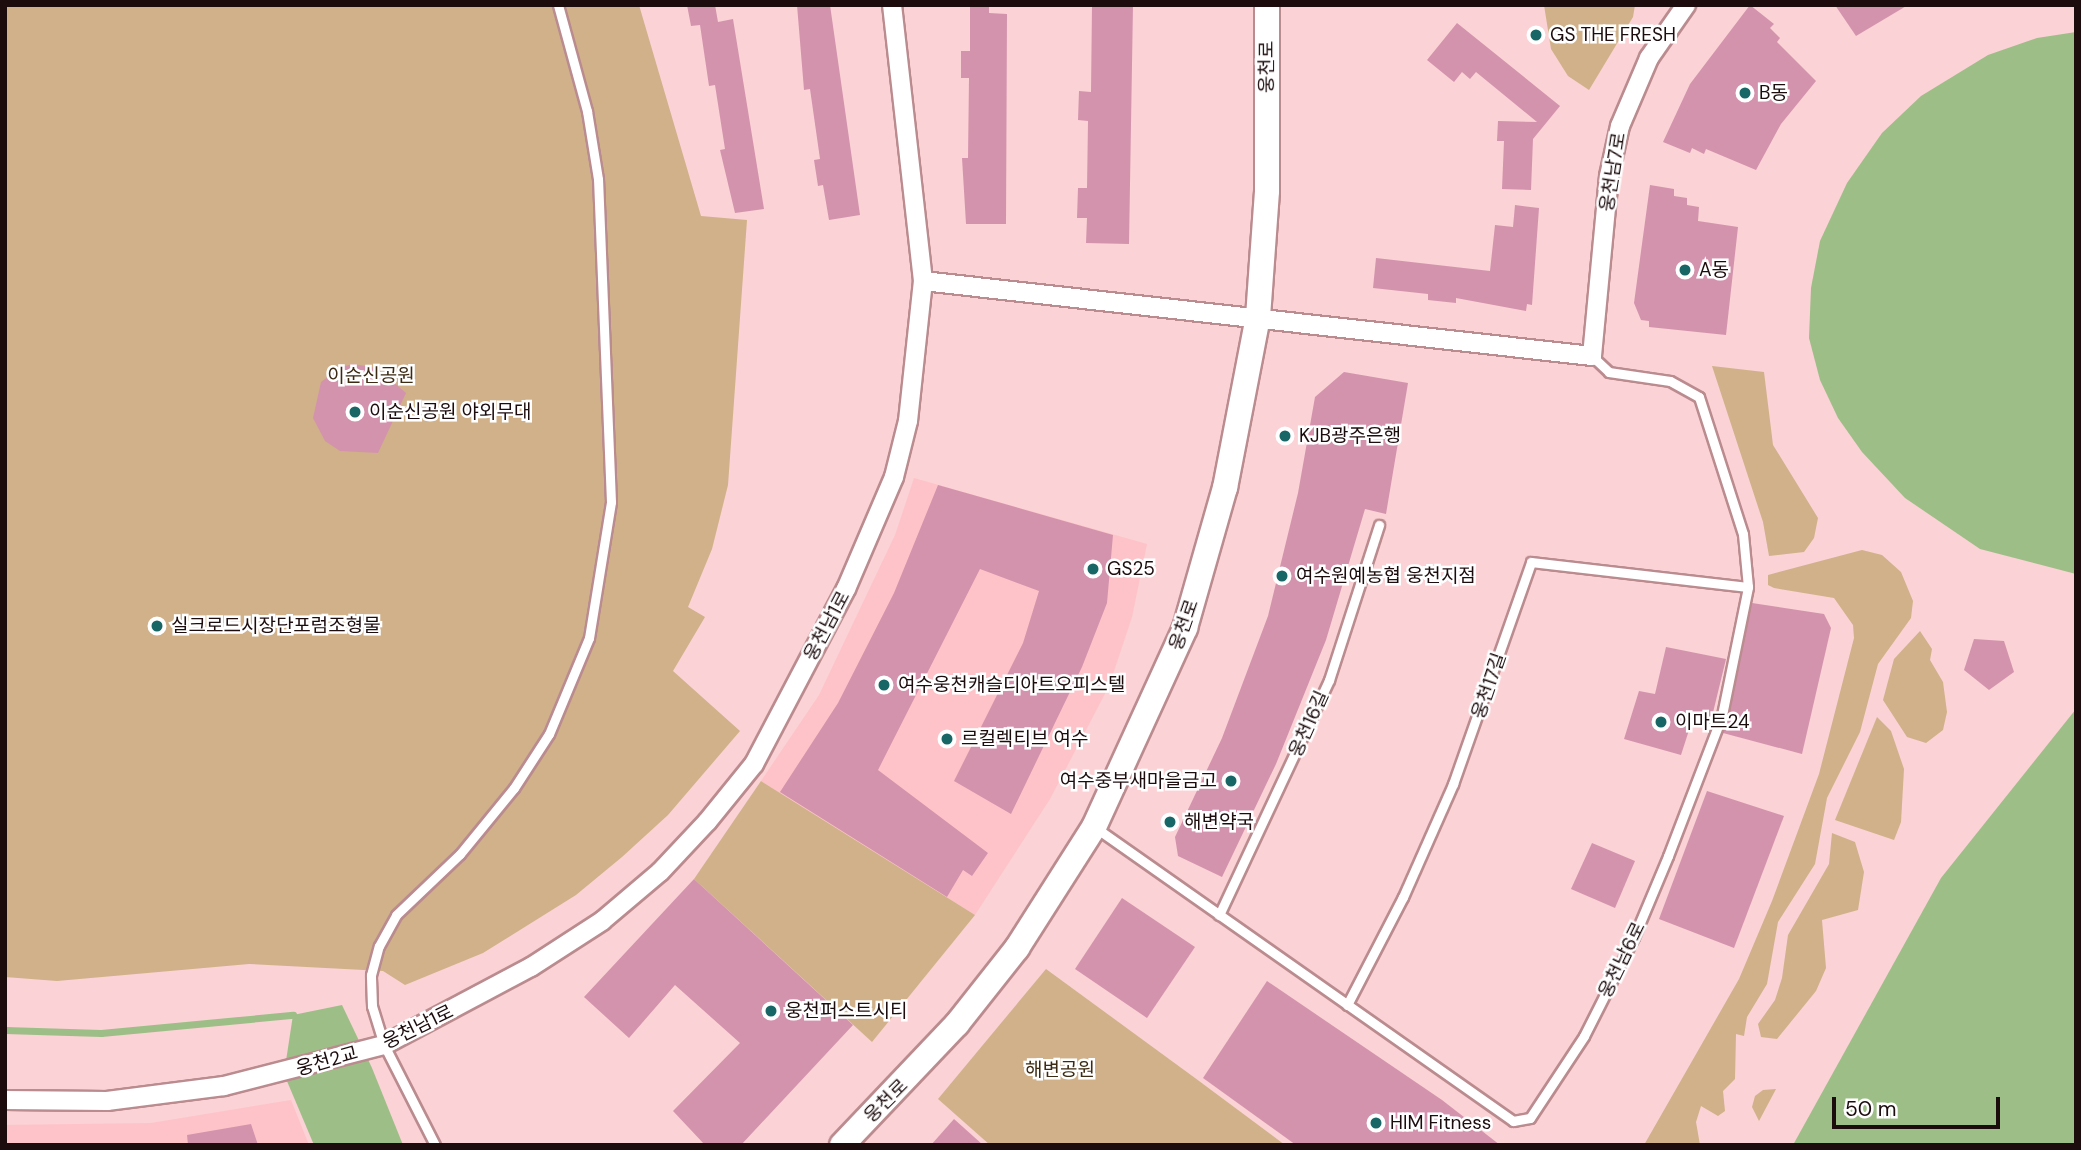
<!DOCTYPE html>
<meta charset="utf-8">
<style>
body{margin:0}
#map{position:relative;width:2081px;height:1150px;overflow:hidden;background:#fbd2d5;font-family:"DM Sans","Noto Sans KR",sans-serif}
div>[style]{position:absolute}
.built>*{inset:0;background:#fec3c8}
.green>*{inset:0;background:#d0b18a}
.water>*{inset:0;background:#9dbe87}
.stream>*{height:7px;margin:-3.5px;padding:0 3.5px;transform-origin:3.5px;border-radius:3.5px;background:#9dbe87}
.building>*{inset:0;background:#d393ad}
.roads{filter:drop-shadow(2px 0 #ba8b8f) drop-shadow(-2px 0 #ba8b8f) drop-shadow(0 2px #ba8b8f) drop-shadow(0 -2px #ba8b8f)}
.lane>*{height:9px;margin:-4.5px;padding:0 4.5px;transform-origin:4.5px;border-radius:4.5px;background:#fff}
.street>*{height:18px;margin:-9px;padding:0 9px;transform-origin:9px;border-radius:9px;background:#fff}
.secondary>*{height:24px;margin:-12px;padding:0 12px;transform-origin:12px;border-radius:12px;background:#fff}
.dots>*{width:19px;height:19px;translate:-50% -50%;box-sizing:border-box;border:4px solid #fff;border-radius:50%}
span{translate:-50% -50%;white-space:nowrap;text-align:center;line-height:1.15;-webkit-text-stroke:5px #fff;paint-order:stroke}
.poi-label{font-size:19px;color:#1c0c0e}
.left{translate:0 -50%;text-align:left}
.right{translate:-100% -50%;text-align:right}
.street-label{font-size:19px;color:#1c0c0e}
.park-label{font-size:19px;color:#3c2a12}
.frame{position:absolute;inset:0;border:7px solid #1c0c0e;pointer-events:none}
.scale{position:absolute;left:1832px;top:1097px;width:168px;height:32px;box-sizing:border-box;border:4px solid #1c0c0e;border-top:0;padding-left:9px;font-size:21px;line-height:24px;white-space:nowrap;color:#1c0c0e;-webkit-text-stroke:5px #fff;paint-order:stroke}
</style>
<div id="map">
<div class="built">
<i style="clip-path:polygon(914px 478px,1147px 544px,1132px 617px,1109px 686px,1050px 799px,975px 915px,761px 781px,819px 695px,895px 535px)"></i>
<i style="clip-path:polygon(291px 1100px,309px 1145px,5px 1145px,5px 1125px,151px 1123px)"></i>
</div>
<div class="green">
<i style="clip-path:polygon(5px 5px,639px 5px,701px 216px,747px 220px,728px 485px,712px 549px,688px 607px,705px 617px,673px 671px,740px 731px,668px 815px,622px 857px,576px 895px,483px 953px,405px 985px,383px 971px,249px 964px,57px 981px,5px 977px)"></i>
<i style="clip-path:polygon(1544px 5px,1635px 5px,1633px 17px,1589px 90px,1568px 76px,1551px 49px)"></i>
<i style="clip-path:polygon(1712px 366px,1764px 372px,1773px 445px,1818px 518px,1814px 538px,1804px 552px,1769px 556px,1763px 522px)"></i>
<i style="clip-path:polygon(1862px 550px,1882px 555px,1901px 572px,1913px 601px,1911px 618px,1878px 664px,1860px 732px,1827px 798px,1815px 864px,1778px 922px,1767px 984px,1747px 1017px,1744px 1036px,1736px 1034px,1735px 1079px,1723px 1091px,1725px 1111px,1718px 1116px,1701px 1106px,1696px 1122px,1700px 1145px,1644px 1145px,1739px 979px,1772px 901px,1819px 774px,1854px 638px,1853px 625px,1834px 598px,1774px 588px,1768px 585px,1768px 575px)"></i>
<i style="clip-path:polygon(1920px 631px,1932px 649px,1930px 660px,1943px 682px,1947px 712px,1943px 730px,1926px 743px,1907px 737px,1883px 700px,1894px 659px)"></i>
<i style="clip-path:polygon(1877px 717px,1891px 731px,1904px 769px,1901px 822px,1894px 840px,1835px 820px)"></i>
<i style="clip-path:polygon(761px 781px,975px 915px,872px 1042px,694px 879px)"></i>
<i style="clip-path:polygon(1832px 833px,1855px 842px,1864px 872px,1858px 910px,1822px 920px,1826px 968px,1816px 991px,1777px 1039px,1761px 1037px,1758px 1024px,1775px 1000px,1782px 978px,1788px 935px,1829px 864px)"></i>
<i style="clip-path:polygon(1046px 969px,1195px 1078px,1285px 1145px,990px 1145px,938px 1099px)"></i>
<i style="clip-path:polygon(1776px 1089px,1759px 1121px,1752px 1107px,1755px 1096px,1763px 1090px)"></i>
</div>
<div class="water">
<i style="clip-path:polygon(2076px 32px,2076px 574px,1980px 549px,1905px 498px,1862px 452px,1838px 418px,1820px 380px,1809px 338px,1811px 288px,1820px 241px,1847px 183px,1882px 133px,1921px 96px,1988px 55px,2037px 38px)"></i>
<i style="clip-path:polygon(2076px 709px,2076px 1145px,1793px 1145px,1941px 878px)"></i>
<i style="clip-path:polygon(342px 1005px,372px 1068px,403px 1145px,314px 1145px,284px 1074px,293px 1015px)"></i>
</div>
<div class="stream">
<i style="left:5px;top:1030px;width:96px;rotate:1.8deg"></i>
<i style="left:101px;top:1033px;width:193px;rotate:-5.4deg"></i>
</div>
<div class="building">
<i style="clip-path:polygon(687px 5px,715px 5px,718px 22px,733px 19px,764px 209px,735px 213px,720px 150px,725px 149px,715px 85px,709px 86px,700px 25px,691px 26px)"></i>
<i style="clip-path:polygon(797px 5px,830px 5px,860px 215px,829px 220px,823px 185px,818px 186px,814px 160px,820px 159px,810px 89px,804px 90px)"></i>
<i style="clip-path:polygon(970px 5px,989px 5px,989px 13px,1007px 14px,1006px 224px,966px 224px,962px 158px,968px 158px,969px 78px,961px 78px,961px 51px,970px 51px)"></i>
<i style="clip-path:polygon(1092px 5px,1133px 5px,1129px 244px,1086px 243px,1087px 218px,1077px 218px,1078px 188px,1087px 188px,1088px 121px,1078px 120px,1079px 91px,1091px 92px)"></i>
<i style="clip-path:polygon(1750px 5px,1774px 24px,1770px 28px,1780px 38px,1777px 42px,1816px 81px,1781px 124px,1756px 170px,1706px 149px,1704px 154px,1692px 148px,1690px 153px,1663px 142px,1690px 84px)"></i>
<i style="clip-path:polygon(1835px 5px,1908px 5px,1856px 36px)"></i>
<i style="clip-path:polygon(1457px 23px,1560px 106px,1533px 139px,1531px 190px,1502px 189px,1504px 141px,1497px 141px,1498px 121px,1537px 122px,1476px 72px,1470px 79px,1462px 72px,1454px 82px,1427px 60px)"></i>
<i style="clip-path:polygon(1650px 185px,1674px 189px,1674px 196px,1687px 198px,1687px 205px,1699px 207px,1698px 221px,1738px 227px,1726px 335px,1649px 327px,1649px 321px,1641px 320px,1634px 303px)"></i>
<i style="clip-path:polygon(1515px 205px,1539px 208px,1532px 305px,1527px 304px,1526px 311px,1456px 298px,1456px 303px,1428px 300px,1428px 294px,1373px 288px,1376px 258px,1490px 271px,1495px 225px,1513px 227px)"></i>
<i style="clip-path:polygon(353px 364px,377px 368px,406px 393px,378px 453px,340px 451px,325px 441px,313px 418px,321px 382px,341px 367px)"></i>
<i style="clip-path:polygon(1344px 372px,1408px 383px,1386px 514px,1365px 509px,1326px 640px,1276px 764px,1222px 877px,1178px 856px,1175px 837px,1222px 738px,1268px 616px,1298px 493px,1315px 397px)"></i>
<i style="clip-path:polygon(938px 485px,1113px 535px,1107px 603px,1082px 667px,1011px 814px,954px 781px,1023px 643px,1039px 591px,980px 569px,878px 770px,988px 853px,972px 876px,963px 870px,947px 897px,780px 792px,838px 703px,894px 593px)"></i>
<i style="clip-path:polygon(1752px 603px,1824px 614px,1831px 628px,1802px 754px,1723px 733px)"></i>
<i style="clip-path:polygon(1974px 639px,2004px 641px,2014px 672px,1989px 690px,1964px 670px)"></i>
<i style="clip-path:polygon(1666px 647px,1726px 659px,1709px 729px,1691px 724px,1681px 755px,1624px 739px,1639px 691px,1655px 694px)"></i>
<i style="clip-path:polygon(1707px 791px,1784px 816px,1734px 948px,1659px 919px)"></i>
<i style="clip-path:polygon(1592px 843px,1635px 861px,1615px 908px,1571px 889px)"></i>
<i style="clip-path:polygon(694px 879px,853px 1025px,741px 1145px,705px 1145px,673px 1111px,740px 1043px,675px 985px,629px 1038px,584px 997px)"></i>
<i style="clip-path:polygon(1122px 898px,1195px 947px,1147px 1018px,1075px 969px)"></i>
<i style="clip-path:polygon(1267px 981px,1442px 1100px,1500px 1145px,1296px 1145px,1203px 1078px)"></i>
<i style="clip-path:polygon(954px 1119px,983px 1145px,931px 1145px)"></i>
<i style="clip-path:polygon(251px 1124px,258px 1145px,188px 1145px,187px 1135px)"></i>
</div>
<div class="roads">
<div class="lane">
<i style="left:1096px;top:828px;width:510px;rotate:35.09deg"></i>
<i style="left:1513px;top:1121px;width:17px;rotate:-10deg"></i>
<i style="left:1530px;top:1118px;width:98px;rotate:-56.6deg"></i>
<i style="left:1584px;top:1036px;width:111px;rotate:-63.2deg"></i>
<i style="left:1634px;top:937px;width:88px;rotate:-67.2deg"></i>
<i style="left:1668px;top:856px;width:151px;rotate:-69deg"></i>
<i style="left:1722px;top:715px;width:131px;rotate:-78.5deg"></i>
<i style="left:1748px;top:587px;width:53px;rotate:-95.4deg"></i>
<i style="left:1743px;top:534px;width:144px;rotate:-107.8deg"></i>
<i style="left:1699px;top:397px;width:33px;rotate:-151deg"></i>
<i style="left:1670px;top:381px;width:62px;rotate:-171.6deg"></i>
<i style="left:1609px;top:372px;width:23px;rotate:-137deg"></i>
<i style="left:1219px;top:915px;width:259px;rotate:-64.9deg"></i>
<i style="left:1329px;top:680px;width:163px;rotate:-72.1deg"></i>
<i style="left:1347px;top:1005px;width:122px;rotate:-62.6deg"></i>
<i style="left:1403px;top:897px;width:124px;rotate:-66.1deg"></i>
<i style="left:1453px;top:784px;width:235px;rotate:-70.6deg"></i>
<i style="left:1531px;top:562px;width:218px;rotate:6.6deg"></i>
<i style="left:435px;top:1145px;width:112px;rotate:-117deg"></i>
<i style="left:384px;top:1045px;width:41px;rotate:-107.1deg"></i>
<i style="left:372px;top:1006px;width:31px;rotate:-92deg"></i>
<i style="left:371px;top:975px;width:30px;rotate:-75deg"></i>
<i style="left:379px;top:946px;width:35px;rotate:-61deg"></i>
<i style="left:396px;top:915px;width:88px;rotate:-43.6deg"></i>
<i style="left:460px;top:854px;width:85px;rotate:-50.7deg"></i>
<i style="left:514px;top:788px;width:64px;rotate:-57.1deg"></i>
<i style="left:549px;top:734px;width:104px;rotate:-67.4deg"></i>
<i style="left:589px;top:638px;width:138px;rotate:-80.8deg"></i>
<i style="left:611px;top:502px;width:323px;rotate:-92.3deg"></i>
<i style="left:598px;top:179px;width:69px;rotate:-99.2deg"></i>
<i style="left:587px;top:111px;width:110px;rotate:-105.3deg"></i>
</div>
<div class="street">
<i style="left:923px;top:281px;width:673px;rotate:6.4deg"></i>
<i style="left:1592px;top:356px;width:181px;rotate:-84.6deg"></i>
<i style="left:1609px;top:176px;width:51px;rotate:-77.6deg"></i>
<i style="left:1620px;top:126px;width:74px;rotate:-66.9deg"></i>
<i style="left:1649px;top:58px;width:65px;rotate:-55.1deg"></i>
<i style="left:5px;top:1100px;width:102px;rotate:0.6deg"></i>
<i style="left:107px;top:1101px;width:118px;rotate:-7.3deg"></i>
<i style="left:224px;top:1086px;width:165px;rotate:-14.4deg"></i>
<i style="left:384px;top:1045px;width:166px;rotate:-28deg"></i>
<i style="left:531px;top:967px;width:85px;rotate:-32.9deg"></i>
<i style="left:602px;top:921px;width:76px;rotate:-40.2deg"></i>
<i style="left:660px;top:872px;width:69px;rotate:-46.8deg"></i>
<i style="left:707px;top:822px;width:75px;rotate:-51deg"></i>
<i style="left:754px;top:764px;width:198px;rotate:-62.3deg"></i>
<i style="left:846px;top:589px;width:122px;rotate:-66.8deg"></i>
<i style="left:894px;top:477px;width:58px;rotate:-76deg"></i>
<i style="left:908px;top:421px;width:141px;rotate:-83.9deg"></i>
<i style="left:923px;top:281px;width:278px;rotate:-96.4deg"></i>
</div>
<div class="secondary">
<i style="left:842px;top:1145px;width:167px;rotate:-46.5deg"></i>
<i style="left:957px;top:1024px;width:97px;rotate:-51.7deg"></i>
<i style="left:1017px;top:948px;width:143px;rotate:-57.5deg"></i>
<i style="left:1094px;top:827px;width:219px;rotate:-65.4deg"></i>
<i style="left:1185px;top:628px;width:146px;rotate:-74.1deg"></i>
<i style="left:1225px;top:488px;width:174px;rotate:-79.1deg"></i>
<i style="left:1258px;top:317px;width:126px;rotate:-85.9deg"></i>
<i style="left:1267px;top:191px;width:186px;rotate:-90deg"></i>
</div>
</div>
<div class="dots">
<i style="left:1536px;top:35px;background:#186665"></i>
<i style="left:1745px;top:93px;background:#186665"></i>
<i style="left:1685px;top:270px;background:#186665"></i>
<i style="left:355px;top:412px;background:#186665"></i>
<i style="left:1285px;top:436px;background:#186665"></i>
<i style="left:1093px;top:569px;background:#186665"></i>
<i style="left:1282px;top:576px;background:#186665"></i>
<i style="left:157px;top:626px;background:#186665"></i>
<i style="left:884px;top:685px;background:#186665"></i>
<i style="left:1661px;top:722px;background:#186665"></i>
<i style="left:947px;top:739px;background:#186665"></i>
<i style="left:1231px;top:781px;background:#186665"></i>
<i style="left:1170px;top:822px;background:#186665"></i>
<i style="left:771px;top:1011px;background:#186665"></i>
<i style="left:1376px;top:1123px;background:#186665"></i>
</div>
<div class="poi-label">
<span class="left" style="left:1550px;top:35px">GS THE FRESH</span>
<span class="left" style="left:1759px;top:93px">B동</span>
<span class="left" style="left:1699px;top:270px">A동</span>
<span class="left" style="left:369px;top:412px">이순신공원 야외무대</span>
<span class="left" style="left:1299px;top:436px">KJB광주은행</span>
<span class="left" style="left:1107px;top:569px">GS25</span>
<span class="left" style="left:1296px;top:576px">여수원예농협 웅천지점</span>
<span class="left" style="left:171px;top:626px">실크로드시장단포럼조형물</span>
<span class="left" style="left:898px;top:685px">여수웅천캐슬디아트오피스텔</span>
<span class="left" style="left:1675px;top:722px">이마트24</span>
<span class="left" style="left:961px;top:739px">르컬렉티브 여수</span>
<span class="right" style="left:1217px;top:781px">여수중부새마을금고</span>
<span class="left" style="left:1184px;top:822px">해변약국</span>
<span class="left" style="left:785px;top:1011px">웅천퍼스트시티</span>
<span class="left" style="left:1390px;top:1123px">HIM Fitness</span>
</div>
<div class="street-label">
<span style="left:1267px;top:67px;rotate:-90deg">웅천로</span>
<span style="left:1613px;top:172px;rotate:-81deg">웅천남7로</span>
<span style="left:1184px;top:625px;rotate:-71deg">웅천로</span>
<span style="left:827px;top:626px;rotate:-62deg">웅천남1로</span>
<span style="left:1489px;top:686px;rotate:-71deg">웅천17길</span>
<span style="left:1309px;top:724px;rotate:-66deg">웅천16길</span>
<span style="left:1622px;top:960px;rotate:-64deg">웅천남6로</span>
<span style="left:418px;top:1027px;rotate:-26deg">웅천남1로</span>
<span style="left:327px;top:1061px;rotate:-16deg">웅천2교</span>
<span style="left:886px;top:1101px;rotate:-45deg">웅천로</span>
</div>
<div class="park-label">
<span style="left:371px;top:376px">이순신공원</span>
<span style="left:1060px;top:1070px">해변공원</span>
</div>
<div class="frame"></div>
<div class="scale">50 m</div>
</div>
